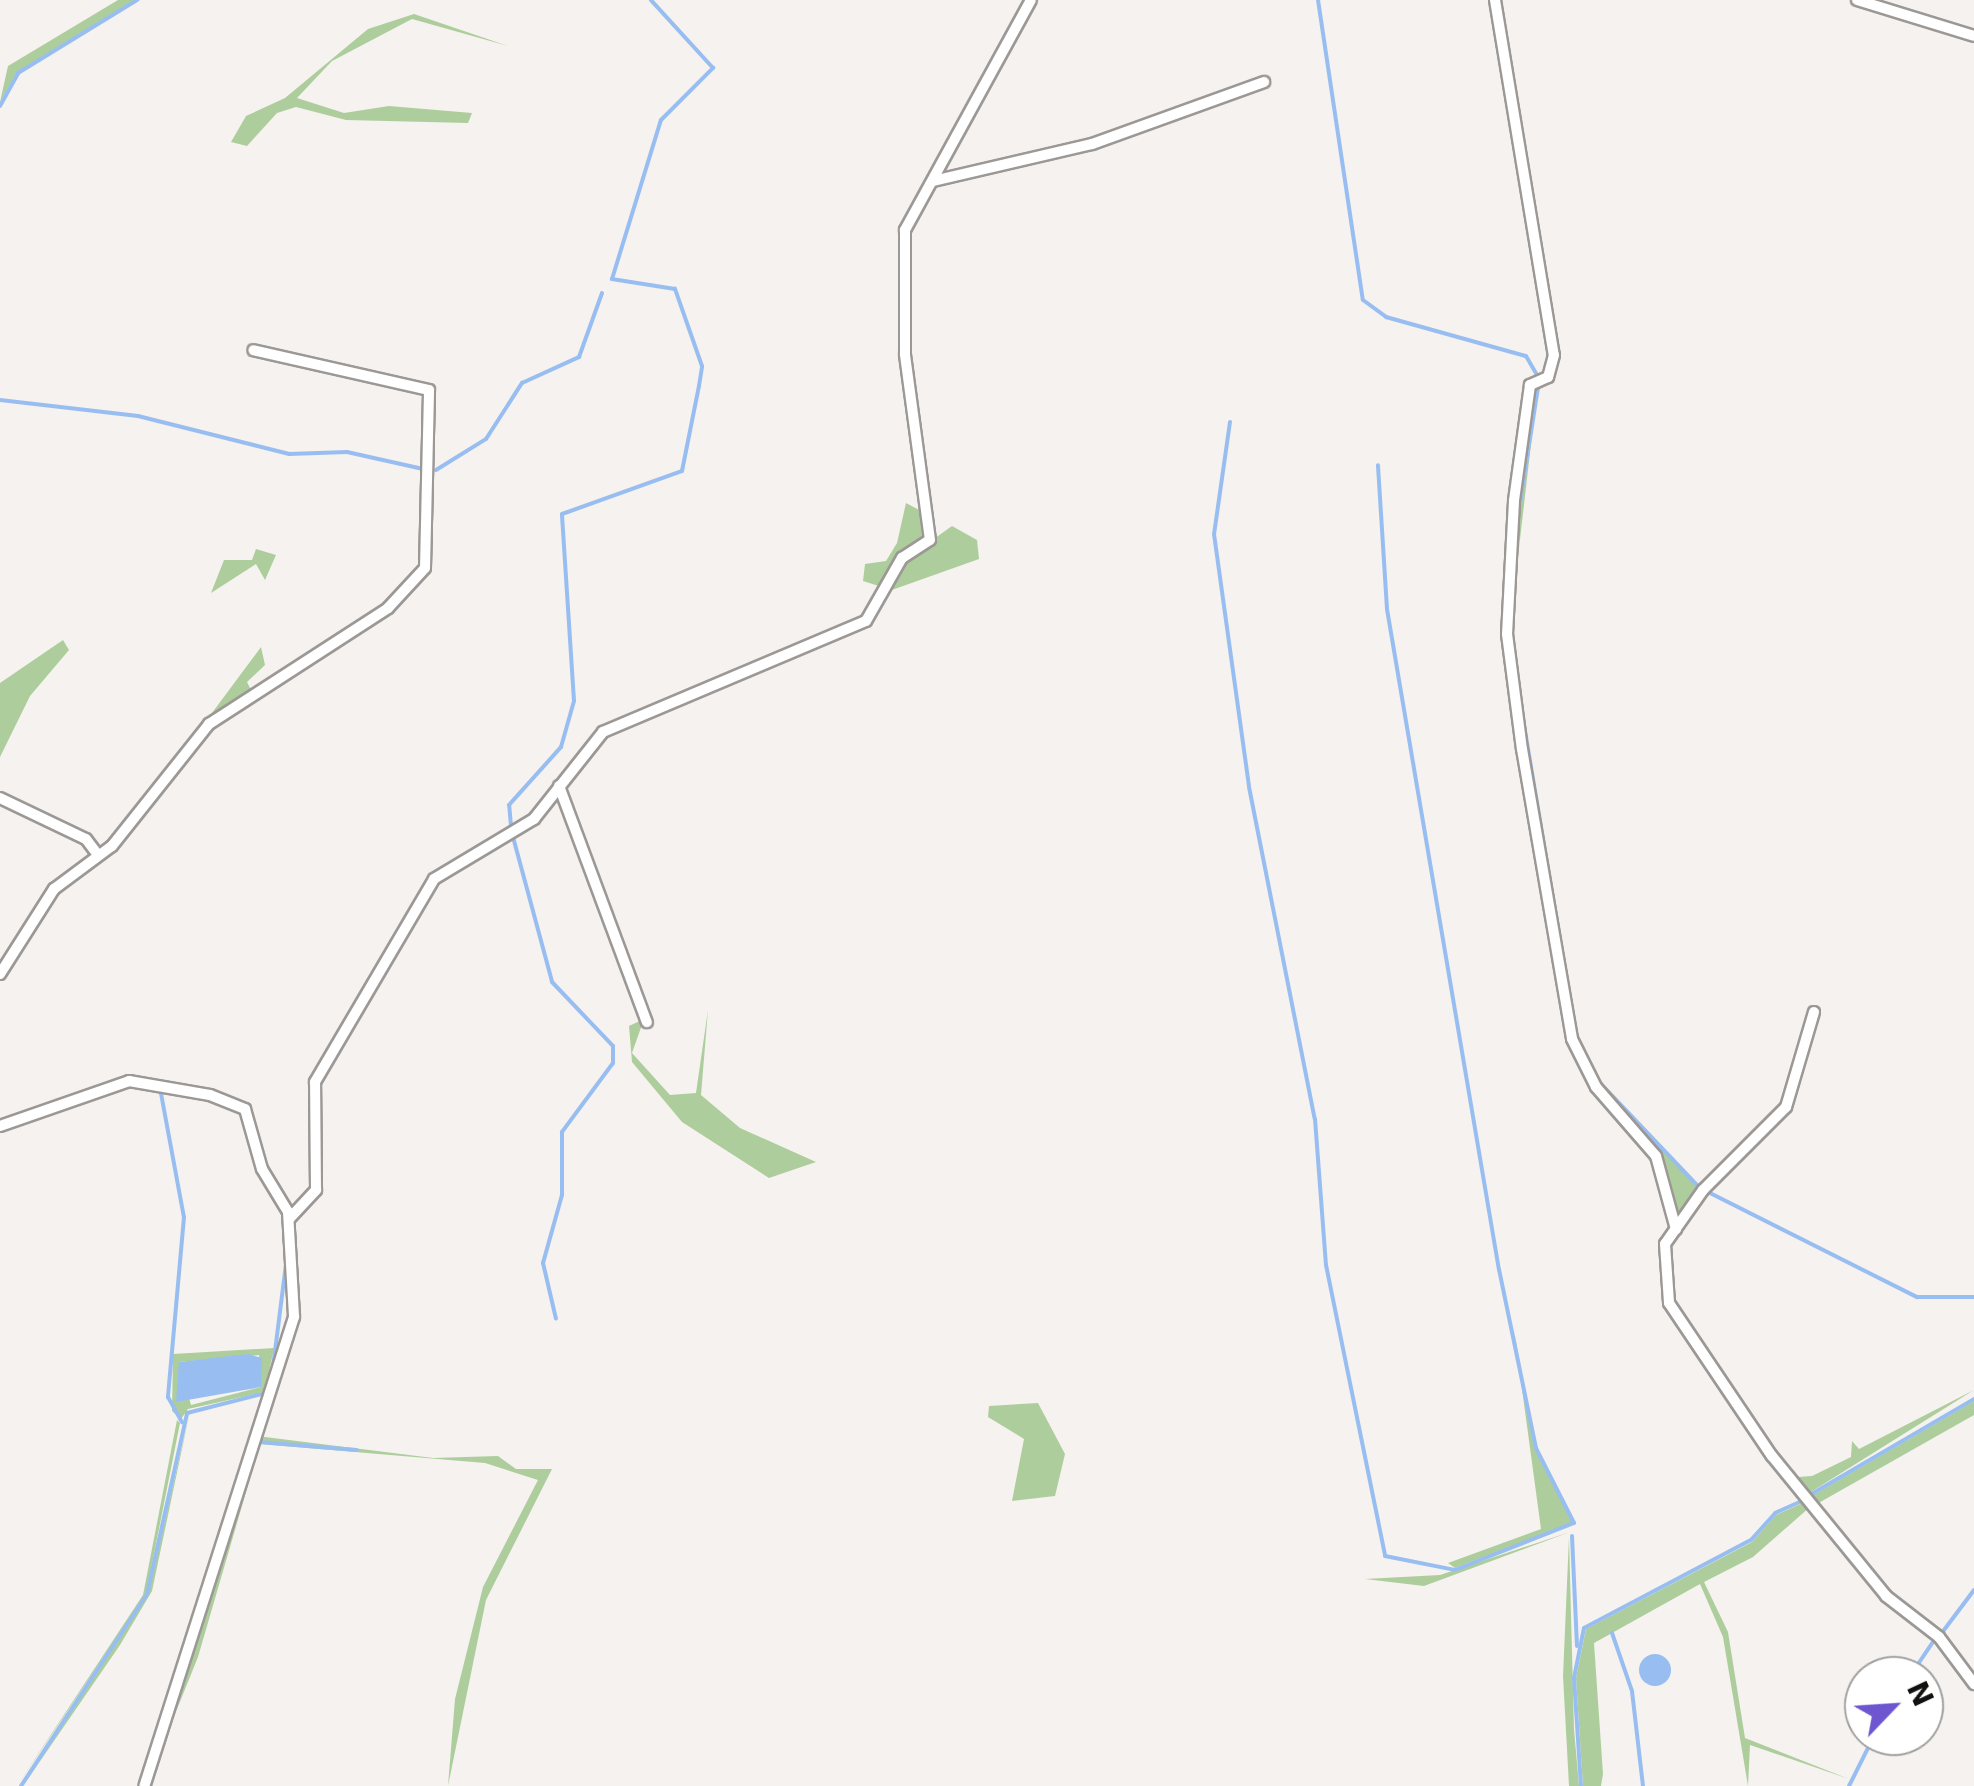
<!DOCTYPE html>
<style>
body{margin:0}
#map{position:relative;width:1974px;height:1786px;overflow:hidden;background:#f6f2ef;font-family:"DejaVu Sans",sans-serif}
div>[style]{position:absolute}
.green>*{inset:0;background:#adce9c}
.water>*{inset:0;background:#98bef1}
.round{border-radius:50%}
.stream>*{height:4px;margin:-2px;padding:0 2px;transform-origin:2px;border-radius:2px;background:#98bef1}
.roads{filter:drop-shadow(2px 0 #9c9895) drop-shadow(-2px 0 #9c9895) drop-shadow(0 2px #9c9895) drop-shadow(0 -2px #9c9895)}
.minor>*{height:10px;margin:-5px;padding:0 5px;transform-origin:5px;border-radius:5px;background:#fff}
span{translate:-50% -50%;white-space:nowrap;text-align:center;line-height:1.15;-webkit-text-stroke:10px #fff;paint-order:stroke}
.north{position:absolute;left:1844px;top:1656px;width:100px;height:100px;box-sizing:border-box;background:#fff;border:2px solid #a0a09f;border-radius:50%;rotate:65deg;font-size:28px;font-weight:700;line-height:40px;text-align:center;color:#12110f}
.north::after{content:'';display:block;margin:auto;width:35px;height:45px;background:#6d56d0;clip-path:polygon(50% 0,100% 100%,50% 72%,0 100%)}
</style>
<div id="map">
<div class="green">
<i style="clip-path:polygon(118px 0,134px 0,17px 72px,0 102px,8px 66px)"></i>
<i style="clip-path:polygon(414px 14px,508px 46px,412px 19px,332px 61px,297px 98px,344px 113px,389px 106px,472px 113px,468px 123px,346px 120px,296px 107px,277px 113px,247px 146px,231px 142px,246px 116px,285px 98px,368px 29px)"></i>
<i style="clip-path:polygon(1538px 383px,1509px 635px,1527px 751px,1578px 1048px,1598px 1083px,1701px 1189px,1677px 1225px,1657px 1155px,1597px 1086px,1573px 1039px,1524px 749px,1513px 672px,1509px 634px,1509px 612px,1516px 501px)"></i>
<i style="clip-path:polygon(906px 503px,921px 511px,929px 534px,885px 588px,863px 581px,865px 564px,886px 561px,897px 543px)"></i>
<i style="clip-path:polygon(952px 526px,977px 540px,979px 559px,889px 591px,903px 561px)"></i>
<i style="clip-path:polygon(256px 549px,276px 555px,265px 580px,256px 564px,211px 593px,224px 560px,252px 560px)"></i>
<i style="clip-path:polygon(63px 640px,69px 650px,30px 696px,0 757px,0 683px)"></i>
<i style="clip-path:polygon(261px 647px,265px 665px,247px 682px,251px 690px,206px 721px)"></i>
<i style="clip-path:polygon(708px 1010px,701px 1095px,740px 1128px,816px 1162px,769px 1178px,682px 1122px,632px 1062px,629px 1026px,644px 1019px,632px 1053px,670px 1095px,696px 1093px)"></i>
<i style="clip-path:polygon(1514px 1330px,1535px 1448px,1573px 1523px,1455px 1568px,1448px 1563px,1541px 1529px)"></i>
<i style="clip-path:polygon(evenodd,274px 1348px,265px 1392px,188px 1409px,181px 1419px,172px 1411px,173px 1354px,274px 1348px,259px 1355px,261px 1387px,191px 1405px,179px 1362px,259px 1355px)"></i>
<i style="clip-path:polygon(1974px 1390px,1806px 1495px,1765px 1441px,1798px 1477px,1812px 1476px,1851px 1457px,1852px 1441px,1859px 1449px)"></i>
<i style="clip-path:polygon(1974px 1401px,1974px 1415px,1815px 1505px,1808px 1498px)"></i>
<i style="clip-path:polygon(1038px 1403px,1065px 1454px,1055px 1496px,1012px 1501px,1024px 1439px,988px 1417px,989px 1406px)"></i>
<i style="clip-path:polygon(190px 1411px,152px 1591px,120px 1645px,23px 1786px,148px 1595px)"></i>
<i style="clip-path:polygon(177px 1420px,180px 1423px,146px 1594px,17px 1786px,143px 1595px)"></i>
<i style="clip-path:polygon(257px 1436px,433px 1458px,498px 1456px,516px 1469px,552px 1469px,486px 1600px,448px 1786px,455px 1699px,483px 1587px,538px 1480px,485px 1463px,260px 1444px,198px 1657px,146px 1786px)"></i>
<i style="clip-path:polygon(1805px 1502px,1810px 1507px,1753px 1557px,1704px 1582px,1728px 1632px,1745px 1738px,1849px 1779px,1750px 1745px,1748px 1786px,1723px 1637px,1700px 1584px,1594px 1643px,1603px 1774px,1601px 1786px,1583px 1786px,1576px 1678px,1586px 1629px,1752px 1542px,1776px 1515px)"></i>
<i style="clip-path:polygon(1570px 1532px,1424px 1586px,1365px 1579px,1440px 1575px)"></i>
<i style="clip-path:polygon(1569px 1537px,1574px 1729px,1579px 1786px,1569px 1786px,1563px 1676px)"></i>
</div>
<div class="water">
<i style="clip-path:polygon(248px 1354px,262px 1358px,261px 1387px,176px 1402px,179px 1362px)"></i>
<i class="round" style="left:1639px;top:1654px;width:32px;height:32px"></i>
</div>
<div class="stream">
<i style="left:1318px;top:0;width:303px;rotate:81.5deg"></i>
<i style="left:1363px;top:300px;width:29px;rotate:36deg"></i>
<i style="left:1386px;top:317px;width:145px;rotate:15.6deg"></i>
<i style="left:1526px;top:356px;width:24px;rotate:60deg"></i>
<i style="left:0;top:106px;width:38px;rotate:-61deg"></i>
<i style="left:18px;top:73px;width:140px;rotate:-31.5deg"></i>
<i style="left:0;top:400px;width:139px;rotate:6.6deg"></i>
<i style="left:138px;top:416px;width:156px;rotate:14.1deg"></i>
<i style="left:289px;top:454px;width:58px;rotate:-2deg"></i>
<i style="left:347px;top:452px;width:78px;rotate:12.6deg"></i>
<i style="left:1230px;top:422px;width:113px;rotate:98.1deg"></i>
<i style="left:1214px;top:534px;width:255px;rotate:82.1deg"></i>
<i style="left:1249px;top:787px;width:338px;rotate:78.8deg"></i>
<i style="left:1315px;top:1119px;width:146px;rotate:85.7deg"></i>
<i style="left:1326px;top:1265px;width:297px;rotate:78.5deg"></i>
<i style="left:1385px;top:1556px;width:71px;rotate:11.3deg"></i>
<i style="left:1455px;top:1570px;width:128px;rotate:-21.6deg"></i>
<i style="left:1574px;top:1523px;width:84px;rotate:-116.9deg"></i>
<i style="left:1536px;top:1448px;width:182px;rotate:-101.7deg"></i>
<i style="left:1499px;top:1270px;width:670px;rotate:-99.62deg"></i>
<i style="left:1387px;top:609px;width:144px;rotate:-93.6deg"></i>
<i style="left:436px;top:470px;width:59px;rotate:-31.8deg"></i>
<i style="left:486px;top:439px;width:67px;rotate:-57.3deg"></i>
<i style="left:522px;top:383px;width:63px;rotate:-24.5deg"></i>
<i style="left:579px;top:357px;width:68px;rotate:-70.2deg"></i>
<i style="left:1519px;top:509px;width:123px;rotate:-81.1deg"></i>
<i style="left:1522px;top:713px;width:290px;rotate:80.5deg"></i>
<i style="left:511px;top:826px;width:21px;rotate:-95deg"></i>
<i style="left:509px;top:805px;width:78px;rotate:-48.1deg"></i>
<i style="left:561px;top:747px;width:48px;rotate:-74.2deg"></i>
<i style="left:574px;top:701px;width:187px;rotate:-93.7deg"></i>
<i style="left:562px;top:514px;width:127px;rotate:-19.7deg"></i>
<i style="left:682px;top:471px;width:87px;rotate:-78.7deg"></i>
<i style="left:699px;top:386px;width:20px;rotate:-81deg"></i>
<i style="left:702px;top:366px;width:82px;rotate:-109.3deg"></i>
<i style="left:675px;top:289px;width:64px;rotate:-171deg"></i>
<i style="left:612px;top:279px;width:166px;rotate:-72.9deg"></i>
<i style="left:661px;top:120px;width:74px;rotate:-45deg"></i>
<i style="left:713px;top:68px;width:92px;rotate:-132.4deg"></i>
<i style="left:513px;top:837px;width:150px;rotate:74.9deg"></i>
<i style="left:552px;top:982px;width:88px;rotate:46.4deg"></i>
<i style="left:613px;top:1046px;width:17px;rotate:90deg"></i>
<i style="left:613px;top:1063px;width:86px;rotate:126.5deg"></i>
<i style="left:562px;top:1132px;width:63px;rotate:90deg"></i>
<i style="left:562px;top:1195px;width:71px;rotate:105.6deg"></i>
<i style="left:543px;top:1263px;width:57px;rotate:76.9deg"></i>
<i style="left:1599px;top:1082px;width:145px;rotate:46.4deg"></i>
<i style="left:160px;top:1088px;width:131px;rotate:79.5deg"></i>
<i style="left:184px;top:1217px;width:181px;rotate:95.1deg"></i>
<i style="left:168px;top:1397px;width:29px;rotate:61deg"></i>
<i style="left:1708px;top:1192px;width:234px;rotate:26.7deg"></i>
<i style="left:1917px;top:1297px;width:57px"></i>
<i style="left:273px;top:1367px;width:104px;rotate:-82.8deg"></i>
<i style="left:1808px;top:1496px;width:192px;rotate:-30.3deg"></i>
<i style="left:1572px;top:1536px;width:110px;rotate:87.4deg"></i>
<i style="left:1612px;top:1633px;width:61px;rotate:71deg"></i>
<i style="left:1632px;top:1691px;width:96px;rotate:83.4deg"></i>
<i style="left:1910px;top:1676px;width:45px;rotate:-56deg"></i>
<i style="left:1974px;top:1676px;width:53px;rotate:-128.2deg"></i>
<i style="left:1941px;top:1634px;width:55px;rotate:-53.1deg"></i>
<i style="left:21px;top:1786px;width:230px;rotate:-56.7deg"></i>
<i style="left:147px;top:1594px;width:185px;rotate:-77.5deg"></i>
<i style="left:187px;top:1413px;width:81px;rotate:-14.2deg"></i>
<i style="left:150px;top:1786px;width:361px;rotate:-72.4deg"></i>
<i style="left:259px;top:1442px;width:98px;rotate:4.7deg"></i>
<i style="left:1581px;top:1786px;width:108px;rotate:-93.7deg"></i>
<i style="left:1574px;top:1678px;width:51px;rotate:-78.7deg"></i>
<i style="left:1584px;top:1628px;width:189px;rotate:-27.8deg"></i>
<i style="left:1751px;top:1540px;width:36px;rotate:-48deg"></i>
<i style="left:1775px;top:1513px;width:30px;rotate:-24deg"></i>
<i style="left:1849px;top:1786px;width:56px;rotate:-63.4deg"></i>
</div>
<div class="roads">
<div class="minor">
<i style="left:1495px;top:0;width:360px;rotate:80.6deg"></i>
<i style="left:1554px;top:355px;width:23px;rotate:105deg"></i>
<i style="left:1548px;top:377px;width:20px;rotate:156deg"></i>
<i style="left:1530px;top:385px;width:117px;rotate:97.9deg"></i>
<i style="left:1514px;top:501px;width:133px;rotate:93deg"></i>
<i style="left:1507px;top:634px;width:116px;rotate:82.6deg"></i>
<i style="left:1522px;top:749px;width:294px;rotate:80.2deg"></i>
<i style="left:1572px;top:1039px;width:54px;rotate:63.4deg"></i>
<i style="left:1596px;top:1087px;width:91px;rotate:49deg"></i>
<i style="left:1656px;top:1156px;width:76px;rotate:74.7deg"></i>
<i style="left:1857px;top:0;width:122px;rotate:17.1deg"></i>
<i style="left:933px;top:181px;width:163px;rotate:-13.1deg"></i>
<i style="left:1092px;top:144px;width:183px;rotate:-19.8deg"></i>
<i style="left:559px;top:786px;width:252px;rotate:69.6deg"></i>
<i style="left:0;top:798px;width:95px;rotate:25.5deg"></i>
<i style="left:86px;top:839px;width:20px;rotate:53deg"></i>
<i style="left:0;top:974px;width:101px;rotate:-57.6deg"></i>
<i style="left:54px;top:889px;width:72px;rotate:-36.6deg"></i>
<i style="left:112px;top:846px;width:156px;rotate:-51.5deg"></i>
<i style="left:209px;top:724px;width:213px;rotate:-32.9deg"></i>
<i style="left:388px;top:608px;width:54px;rotate:-47.2deg"></i>
<i style="left:425px;top:568px;width:178px;rotate:-88.7deg"></i>
<i style="left:429px;top:390px;width:180px;rotate:-167.2deg"></i>
<i style="left:1814px;top:1012px;width:99px;rotate:106.4deg"></i>
<i style="left:1786px;top:1107px;width:117px;rotate:135deg"></i>
<i style="left:1703px;top:1190px;width:66px;rotate:125.1deg"></i>
<i style="left:1665px;top:1244px;width:59px;rotate:86.1deg"></i>
<i style="left:1669px;top:1303px;width:184px;rotate:56.1deg"></i>
<i style="left:1772px;top:1456px;width:181px;rotate:50.8deg"></i>
<i style="left:1886px;top:1596px;width:67px;rotate:37.7deg"></i>
<i style="left:1939px;top:1637px;width:59px;rotate:53.3deg"></i>
<i style="left:0;top:1126px;width:137px;rotate:-19.2deg"></i>
<i style="left:129px;top:1081px;width:82px;rotate:9.8deg"></i>
<i style="left:210px;top:1095px;width:38px;rotate:22deg"></i>
<i style="left:245px;top:1109px;width:62px;rotate:74.2deg"></i>
<i style="left:262px;top:1169px;width:50px;rotate:58.8deg"></i>
<i style="left:288px;top:1212px;width:105px;rotate:86.7deg"></i>
<i style="left:294px;top:1317px;width:492px;rotate:107.7deg"></i>
<i style="left:289px;top:1219px;width:40px;rotate:-47deg"></i>
<i style="left:316px;top:1190px;width:108px;rotate:-90.5deg"></i>
<i style="left:315px;top:1082px;width:235px;rotate:-59.6deg"></i>
<i style="left:434px;top:879px;width:117px;rotate:-31deg"></i>
<i style="left:534px;top:819px;width:111px;rotate:-51.6deg"></i>
<i style="left:603px;top:732px;width:285px;rotate:-22.9deg"></i>
<i style="left:866px;top:621px;width:73px;rotate:-60.3deg"></i>
<i style="left:902px;top:558px;width:33px;rotate:-33deg"></i>
<i style="left:930px;top:540px;width:188px;rotate:-97.7deg"></i>
<i style="left:905px;top:354px;width:124px;rotate:-90deg"></i>
<i style="left:905px;top:230px;width:262px;rotate:-61.3deg"></i>
</div>
</div>
<div class="north">N</div>
</div>
